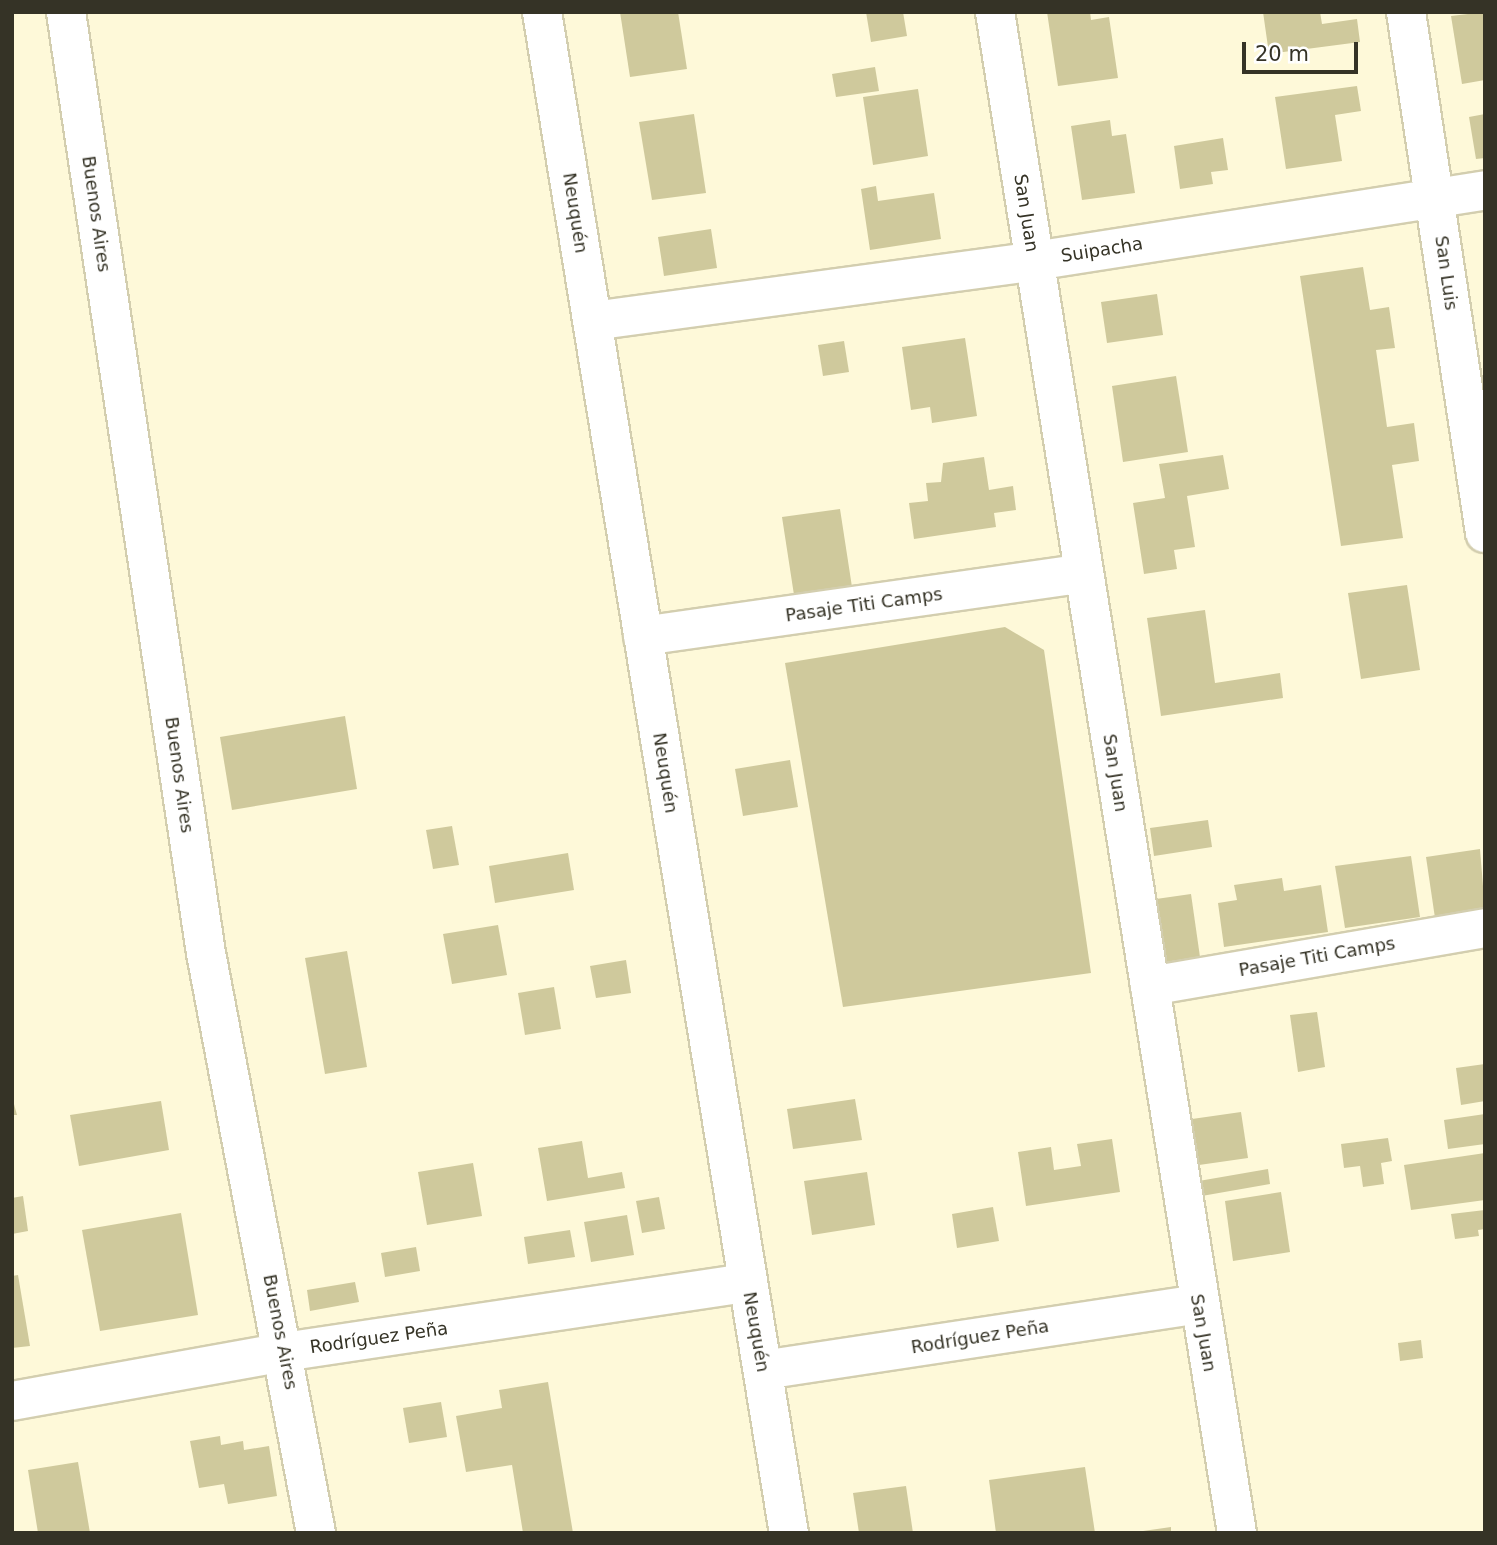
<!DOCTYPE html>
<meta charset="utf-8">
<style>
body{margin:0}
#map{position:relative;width:1497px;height:1545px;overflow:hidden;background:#fef9d9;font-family:"DejaVu Sans",sans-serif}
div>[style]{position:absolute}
.building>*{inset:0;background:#cfc99c}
.roads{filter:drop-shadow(2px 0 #d3ceaf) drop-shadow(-2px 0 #d3ceaf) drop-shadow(0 2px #d3ceaf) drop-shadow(0 -2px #d3ceaf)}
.minor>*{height:38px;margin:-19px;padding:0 19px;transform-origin:19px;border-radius:19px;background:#fff}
span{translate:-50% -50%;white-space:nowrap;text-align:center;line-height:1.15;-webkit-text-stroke:5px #fff;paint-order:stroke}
.street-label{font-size:18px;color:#353326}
.frame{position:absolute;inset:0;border:14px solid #353326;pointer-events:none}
.scale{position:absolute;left:1242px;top:42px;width:116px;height:32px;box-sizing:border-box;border:4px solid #353326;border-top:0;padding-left:9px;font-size:21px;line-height:24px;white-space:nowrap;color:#353326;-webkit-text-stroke:5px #fff;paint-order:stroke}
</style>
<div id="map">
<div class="building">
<i style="clip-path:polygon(620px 12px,678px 12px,687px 69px,630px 77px)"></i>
<i style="clip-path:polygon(866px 12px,903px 12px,907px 36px,871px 42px)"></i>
<i style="clip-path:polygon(1047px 12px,1090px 12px,1091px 20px,1109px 17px,1118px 78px,1058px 86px)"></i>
<i style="clip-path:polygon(1263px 12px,1320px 12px,1322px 24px,1357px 19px,1360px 42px,1269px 54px)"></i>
<i style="clip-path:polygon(1485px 12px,1485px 80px,1462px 84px,1451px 16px)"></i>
<i style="clip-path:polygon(875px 67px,879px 91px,836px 97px,832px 74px)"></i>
<i style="clip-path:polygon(1357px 86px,1361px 111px,1335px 115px,1342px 161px,1286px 169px,1275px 97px)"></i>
<i style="clip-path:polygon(918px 89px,928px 156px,873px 165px,863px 97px)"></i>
<i style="clip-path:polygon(694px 114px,706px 193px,652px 200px,639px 122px)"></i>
<i style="clip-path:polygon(1485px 114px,1485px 158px,1476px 159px,1469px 117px)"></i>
<i style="clip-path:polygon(1110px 120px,1112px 136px,1126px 134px,1135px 193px,1082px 200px,1071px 126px)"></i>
<i style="clip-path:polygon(1223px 138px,1228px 170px,1211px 172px,1213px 184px,1180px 189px,1174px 146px)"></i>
<i style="clip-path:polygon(876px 186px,878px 201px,934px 193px,941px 239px,870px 250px,861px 189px)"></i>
<i style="clip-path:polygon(711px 229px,717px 268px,664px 276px,658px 237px)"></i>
<i style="clip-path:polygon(1363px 267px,1370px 310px,1389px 307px,1395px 348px,1376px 350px,1387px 427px,1414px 423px,1419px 461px,1392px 465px,1403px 538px,1341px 546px,1300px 276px)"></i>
<i style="clip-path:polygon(1157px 294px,1163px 335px,1107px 343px,1101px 302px)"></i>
<i style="clip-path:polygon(965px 338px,977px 416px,932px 423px,930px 407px,911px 410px,902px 347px)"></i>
<i style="clip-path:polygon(844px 341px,849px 372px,823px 376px,818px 345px)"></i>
<i style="clip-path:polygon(1176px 376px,1188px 452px,1123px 462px,1112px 386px)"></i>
<i style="clip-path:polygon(1223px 455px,1229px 489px,1187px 496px,1195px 547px,1174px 550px,1177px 569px,1144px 574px,1133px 503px,1165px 498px,1159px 464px)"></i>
<i style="clip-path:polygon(984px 457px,989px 490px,1013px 486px,1016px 510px,994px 513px,996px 527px,914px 539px,909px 503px,928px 501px,926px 483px,941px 482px,943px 463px)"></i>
<i style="clip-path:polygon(840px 509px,852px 587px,794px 595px,782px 517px)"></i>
<i style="clip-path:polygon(1407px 585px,1420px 670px,1361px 679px,1348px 593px)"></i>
<i style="clip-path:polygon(1205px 610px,1215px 683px,1280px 673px,1283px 698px,1161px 716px,1147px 618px)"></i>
<i style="clip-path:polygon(1005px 627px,1044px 650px,1091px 973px,843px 1007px,785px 663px)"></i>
<i style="clip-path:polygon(345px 716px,357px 789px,232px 810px,220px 737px)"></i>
<i style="clip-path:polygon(790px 760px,798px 807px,743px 816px,735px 769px)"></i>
<i style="clip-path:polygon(1208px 820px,1212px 847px,1154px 856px,1150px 828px)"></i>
<i style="clip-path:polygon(452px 826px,459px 865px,433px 869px,426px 830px)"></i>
<i style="clip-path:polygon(1480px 849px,1485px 911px,1435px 918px,1426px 857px)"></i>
<i style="clip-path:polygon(568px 853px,574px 890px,495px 903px,489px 866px)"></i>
<i style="clip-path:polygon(1411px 856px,1420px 917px,1345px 928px,1335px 866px)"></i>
<i style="clip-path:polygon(1282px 878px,1284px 891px,1321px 885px,1328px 932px,1224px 947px,1218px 903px,1237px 900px,1234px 885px)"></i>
<i style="clip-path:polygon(1191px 894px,1200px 957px,1165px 962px,1156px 899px)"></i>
<i style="clip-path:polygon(498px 925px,507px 975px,452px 984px,443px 934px)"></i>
<i style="clip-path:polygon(347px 951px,367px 1067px,325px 1074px,305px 958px)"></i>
<i style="clip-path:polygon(626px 960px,631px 993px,596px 998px,590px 966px)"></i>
<i style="clip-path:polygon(554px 987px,561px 1029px,525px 1035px,518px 993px)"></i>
<i style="clip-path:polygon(1317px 1012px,1325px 1067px,1298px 1072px,1290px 1015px)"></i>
<i style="clip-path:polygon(1485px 1064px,1485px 1101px,1461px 1105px,1456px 1068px)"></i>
<i style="clip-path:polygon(12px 1097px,17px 1115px,12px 1115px)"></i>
<i style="clip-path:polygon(855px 1099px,862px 1140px,793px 1149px,787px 1109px)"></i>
<i style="clip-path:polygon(161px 1101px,169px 1150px,79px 1166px,70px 1115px)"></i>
<i style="clip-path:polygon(1241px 1112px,1248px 1158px,1192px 1166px,1185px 1120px)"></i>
<i style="clip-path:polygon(1485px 1114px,1485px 1144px,1448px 1149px,1444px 1120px)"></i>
<i style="clip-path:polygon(1388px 1138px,1392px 1161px,1381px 1163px,1384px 1184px,1363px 1187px,1360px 1166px,1344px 1168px,1341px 1144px)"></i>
<i style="clip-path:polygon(1112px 1139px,1120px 1192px,1026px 1206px,1018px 1152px,1051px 1147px,1054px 1170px,1081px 1166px,1077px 1144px)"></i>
<i style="clip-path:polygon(582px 1141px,588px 1178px,622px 1172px,625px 1188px,547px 1201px,538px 1148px)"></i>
<i style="clip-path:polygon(1485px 1153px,1485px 1200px,1411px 1210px,1404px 1165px)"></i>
<i style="clip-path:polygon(473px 1163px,482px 1216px,427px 1225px,418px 1172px)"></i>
<i style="clip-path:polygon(1268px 1169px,1270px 1184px,1196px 1197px,1193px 1182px)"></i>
<i style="clip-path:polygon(867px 1172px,875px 1225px,812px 1235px,804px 1181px)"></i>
<i style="clip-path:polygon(1281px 1192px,1290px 1252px,1233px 1261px,1225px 1201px)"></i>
<i style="clip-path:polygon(23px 1196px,28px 1231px,12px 1234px,12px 1198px)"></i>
<i style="clip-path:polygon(659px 1197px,665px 1229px,642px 1233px,636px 1201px)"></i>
<i style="clip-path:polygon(993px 1207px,999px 1241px,957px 1248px,952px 1214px)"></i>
<i style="clip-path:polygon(1485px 1210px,1485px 1229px,1478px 1230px,1479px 1236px,1455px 1239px,1451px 1214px)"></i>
<i style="clip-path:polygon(181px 1213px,198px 1315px,100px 1331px,82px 1230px)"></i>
<i style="clip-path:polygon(627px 1215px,634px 1255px,591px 1262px,584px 1222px)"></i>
<i style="clip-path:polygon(570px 1230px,575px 1257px,528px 1264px,524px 1237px)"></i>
<i style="clip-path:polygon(416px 1247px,420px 1271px,385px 1277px,381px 1253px)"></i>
<i style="clip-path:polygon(18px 1275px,30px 1346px,12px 1348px,12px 1276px)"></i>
<i style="clip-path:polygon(355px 1282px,359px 1302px,310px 1311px,307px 1290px)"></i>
<i style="clip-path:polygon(1421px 1340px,1423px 1358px,1400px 1361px,1398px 1343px)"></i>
<i style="clip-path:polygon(548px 1382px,573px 1533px,523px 1533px,512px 1465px,466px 1472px,456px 1416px,502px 1408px,499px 1390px)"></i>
<i style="clip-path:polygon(441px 1402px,447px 1437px,409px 1443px,403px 1408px)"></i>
<i style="clip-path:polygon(220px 1436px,221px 1445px,243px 1441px,244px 1450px,269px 1446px,277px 1496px,228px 1504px,224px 1484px,199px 1488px,190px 1441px)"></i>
<i style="clip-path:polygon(78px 1462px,90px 1533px,38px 1533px,28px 1470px)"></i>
<i style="clip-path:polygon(1085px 1467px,1095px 1533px,996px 1533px,989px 1480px)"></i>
<i style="clip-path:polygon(906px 1486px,913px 1533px,859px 1533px,853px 1493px)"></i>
<i style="clip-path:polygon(1171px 1527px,1171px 1533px,1143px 1533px,1143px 1531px)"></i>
</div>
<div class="roads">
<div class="minor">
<i style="left:66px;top:12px;width:951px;rotate:81.54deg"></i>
<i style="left:206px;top:953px;width:590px;rotate:79.26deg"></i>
<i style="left:542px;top:12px;width:1541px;rotate:80.78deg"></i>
<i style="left:995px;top:12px;width:1540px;rotate:80.96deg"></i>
<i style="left:1406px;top:12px;width:527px;rotate:81.38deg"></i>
<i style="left:593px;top:321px;width:445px;rotate:-7.7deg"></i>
<i style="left:1034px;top:261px;width:457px;rotate:-8.9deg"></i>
<i style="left:643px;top:636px;width:445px;rotate:-8.1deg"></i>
<i style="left:1150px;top:986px;width:340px;rotate:-9.8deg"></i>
<i style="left:763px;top:1370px;width:440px;rotate:-8.6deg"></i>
<i style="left:12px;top:1401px;width:276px;rotate:-10.2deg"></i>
<i style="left:284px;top:1352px;width:468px;rotate:-8.5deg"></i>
</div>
</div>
<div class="street-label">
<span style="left:575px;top:213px;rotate:81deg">Neuquén</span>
<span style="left:1026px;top:213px;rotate:81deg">San Juan</span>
<span style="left:96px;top:214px;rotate:82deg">Buenos Aires</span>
<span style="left:1102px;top:250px;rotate:-9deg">Suipacha</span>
<span style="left:1446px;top:273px;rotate:82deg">San Luis</span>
<span style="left:864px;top:605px;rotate:-8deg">Pasaje Titi Camps</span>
<span style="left:665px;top:773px;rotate:81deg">Neuquén</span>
<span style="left:1115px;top:773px;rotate:81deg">San Juan</span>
<span style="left:179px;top:775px;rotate:82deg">Buenos Aires</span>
<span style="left:1317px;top:957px;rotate:-10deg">Pasaje Titi Camps</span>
<span style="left:280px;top:1332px;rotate:79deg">Buenos Aires</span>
<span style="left:756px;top:1332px;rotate:80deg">Neuquén</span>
<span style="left:1203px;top:1333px;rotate:80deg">San Juan</span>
<span style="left:980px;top:1337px;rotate:-9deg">Rodríguez Peña</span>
<span style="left:379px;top:1338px;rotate:-8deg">Rodríguez Peña</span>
</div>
<div class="frame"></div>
<div class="scale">20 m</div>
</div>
